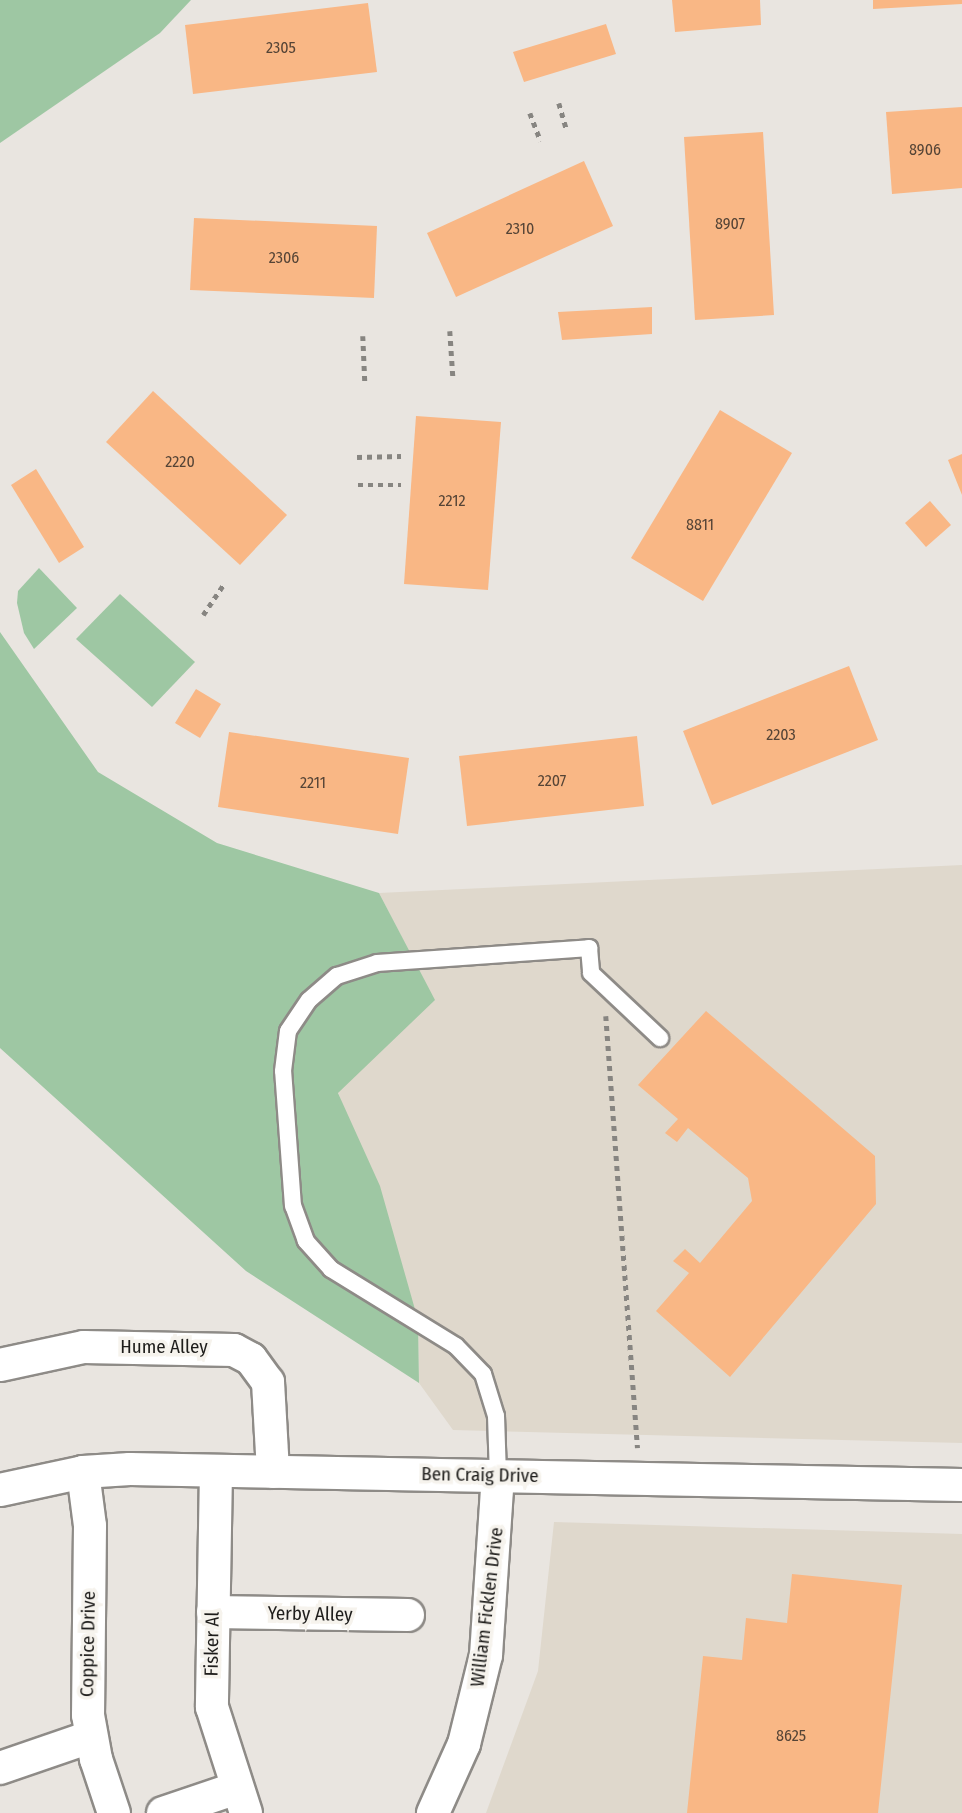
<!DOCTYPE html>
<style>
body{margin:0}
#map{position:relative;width:962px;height:1813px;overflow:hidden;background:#e9e5e0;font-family:"Fira Sans Condensed",sans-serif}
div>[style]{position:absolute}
.built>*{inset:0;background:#dfd8cc}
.green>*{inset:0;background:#9ec7a3}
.building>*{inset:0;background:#f9b785}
.path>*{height:4.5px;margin-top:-2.25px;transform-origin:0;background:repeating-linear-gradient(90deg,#878581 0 5px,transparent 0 10px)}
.roads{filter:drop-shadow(2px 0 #8e8b87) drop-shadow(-2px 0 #8e8b87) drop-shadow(0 2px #8e8b87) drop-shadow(0 -2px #8e8b87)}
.lane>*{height:16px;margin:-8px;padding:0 8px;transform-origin:8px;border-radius:8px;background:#fff}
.street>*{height:32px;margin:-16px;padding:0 16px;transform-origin:16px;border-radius:16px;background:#fff}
span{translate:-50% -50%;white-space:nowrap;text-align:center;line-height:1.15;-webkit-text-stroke:7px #f6f3ed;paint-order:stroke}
.number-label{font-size:16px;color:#554436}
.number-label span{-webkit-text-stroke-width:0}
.street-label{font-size:19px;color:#1e1d1b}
</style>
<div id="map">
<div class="built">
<i style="clip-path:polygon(962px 865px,962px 1443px,453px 1430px,419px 1383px,418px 1320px,338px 1092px,434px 1000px,379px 893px)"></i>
<i style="clip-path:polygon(554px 1522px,962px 1534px,962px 1813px,486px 1813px,538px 1671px)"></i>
</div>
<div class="green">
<i style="clip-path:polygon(0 0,191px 0,160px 33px,0 143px)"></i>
<i style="clip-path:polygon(39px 568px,77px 608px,34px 649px,24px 633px,17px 603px,18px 591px)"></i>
<i style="clip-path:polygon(120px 594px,195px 662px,152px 707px,76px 639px)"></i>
<i style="clip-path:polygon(0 632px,98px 772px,217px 843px,379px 893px,435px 1000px,338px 1093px,380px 1186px,418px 1320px,419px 1383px,246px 1271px,0 1048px)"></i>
</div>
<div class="building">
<i style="clip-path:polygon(672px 0,760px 0,761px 25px,675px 32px)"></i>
<i style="clip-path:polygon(873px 0,962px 0,962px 4px,873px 9px)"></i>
<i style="clip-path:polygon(368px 3px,377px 72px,193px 94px,185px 25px)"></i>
<i style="clip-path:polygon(606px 24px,616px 54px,524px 82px,513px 52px)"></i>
<i style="clip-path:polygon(962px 107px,962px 188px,892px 194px,886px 112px)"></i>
<i style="clip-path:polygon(763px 132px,774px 315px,695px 320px,684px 137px)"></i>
<i style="clip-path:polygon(584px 161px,613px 226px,456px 297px,427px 233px)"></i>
<i style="clip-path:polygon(194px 218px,377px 226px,374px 298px,190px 290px)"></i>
<i style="clip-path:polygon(652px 307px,652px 334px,562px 340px,558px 312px)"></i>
<i style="clip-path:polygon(153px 391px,287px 515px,240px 565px,106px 442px)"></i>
<i style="clip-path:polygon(720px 410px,792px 453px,703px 601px,631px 558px)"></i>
<i style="clip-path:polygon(416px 416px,501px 422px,488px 590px,404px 584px)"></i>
<i style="clip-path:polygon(962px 454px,962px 495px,948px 460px)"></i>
<i style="clip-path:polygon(36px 469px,84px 547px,59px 563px,11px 485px)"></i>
<i style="clip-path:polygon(930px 501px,951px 525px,926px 547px,905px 523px)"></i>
<i style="clip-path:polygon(849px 666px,878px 740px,712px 805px,683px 731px)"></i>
<i style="clip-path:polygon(196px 689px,221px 704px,200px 738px,175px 723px)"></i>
<i style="clip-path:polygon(229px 732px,409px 758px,398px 834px,218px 807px)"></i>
<i style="clip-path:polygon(637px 736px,644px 806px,467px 826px,459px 756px)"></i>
<i style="clip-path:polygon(706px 1011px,875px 1156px,876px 1204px,730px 1377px,656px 1311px,689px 1273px,673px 1261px,685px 1249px,700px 1263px,752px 1201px,748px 1178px,688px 1128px,677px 1142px,665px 1133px,678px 1119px,638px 1085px)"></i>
<i style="clip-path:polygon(792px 1574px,902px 1585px,878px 1813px,687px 1813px,703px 1656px,742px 1660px,746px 1618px,787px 1623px)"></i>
</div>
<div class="path">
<i style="left:559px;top:103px;width:29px;rotate:74deg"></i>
<i style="left:530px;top:113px;width:30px;rotate:69deg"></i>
<i style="left:450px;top:331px;width:45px;rotate:86.2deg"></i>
<i style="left:363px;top:336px;width:45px;rotate:87.5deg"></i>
<i style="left:357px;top:457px;width:44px;rotate:-1.3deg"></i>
<i style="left:358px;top:485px;width:43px"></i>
<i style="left:203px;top:615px;width:37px;rotate:-56deg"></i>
<i style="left:606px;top:1016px;width:433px;rotate:85.8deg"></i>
</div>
<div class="roads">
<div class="lane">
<i style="left:498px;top:1476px;width:60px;rotate:-91.9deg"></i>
<i style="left:496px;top:1416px;width:44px;rotate:-107.2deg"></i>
<i style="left:483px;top:1374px;width:39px;rotate:-134deg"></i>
<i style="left:456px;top:1346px;width:147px;rotate:-148.4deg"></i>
<i style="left:331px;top:1269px;width:38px;rotate:-132deg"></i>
<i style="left:306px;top:1241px;width:37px;rotate:-110deg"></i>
<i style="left:293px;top:1206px;width:135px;rotate:-94.2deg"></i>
<i style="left:283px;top:1071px;width:40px;rotate:-82.9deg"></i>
<i style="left:288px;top:1031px;width:37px;rotate:-56deg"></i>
<i style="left:309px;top:1000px;width:37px;rotate:-41deg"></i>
<i style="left:337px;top:976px;width:42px;rotate:-18deg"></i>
<i style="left:377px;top:963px;width:213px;rotate:-4deg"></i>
<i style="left:589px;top:948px;width:25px;rotate:85deg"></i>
<i style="left:591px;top:973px;width:95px;rotate:43.3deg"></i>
</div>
<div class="street">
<i style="left:0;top:1365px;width:86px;rotate:-12.1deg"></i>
<i style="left:84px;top:1347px;width:150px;rotate:1.1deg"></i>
<i style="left:234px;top:1350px;width:19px;rotate:28deg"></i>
<i style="left:251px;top:1359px;width:29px;rotate:54deg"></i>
<i style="left:268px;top:1382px;width:90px;rotate:86.8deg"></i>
<i style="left:216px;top:1471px;width:236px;rotate:91deg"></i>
<i style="left:212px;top:1707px;width:111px;rotate:72.2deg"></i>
<i style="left:83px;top:1472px;width:54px;rotate:82.6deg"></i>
<i style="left:90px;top:1526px;width:189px;rotate:90.6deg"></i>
<i style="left:88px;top:1715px;width:45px;rotate:79.7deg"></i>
<i style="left:96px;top:1759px;width:57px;rotate:71.6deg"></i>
<i style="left:0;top:1490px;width:85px;rotate:-12.2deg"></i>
<i style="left:83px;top:1472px;width:47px;rotate:-3.7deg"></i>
<i style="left:130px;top:1469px;width:832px;rotate:1.1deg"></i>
<i style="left:213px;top:1612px;width:195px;rotate:0.9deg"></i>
<i style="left:0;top:1768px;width:95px;rotate:-19deg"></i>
<i style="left:163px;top:1813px;width:78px;rotate:-18.7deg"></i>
<i style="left:433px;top:1813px;width:76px;rotate:-65.8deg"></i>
<i style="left:464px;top:1744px;width:92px;rotate:-76.1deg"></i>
<i style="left:486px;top:1655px;width:179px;rotate:-86.2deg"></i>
</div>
</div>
<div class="number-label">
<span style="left:281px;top:48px">2305</span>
<span style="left:925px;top:150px">8906</span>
<span style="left:730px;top:224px">8907</span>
<span style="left:520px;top:229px">2310</span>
<span style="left:284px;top:258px">2306</span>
<span style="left:180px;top:462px">2220</span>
<span style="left:452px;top:501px">2212</span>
<span style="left:700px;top:525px">8811</span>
<span style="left:781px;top:735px">2203</span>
<span style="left:552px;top:781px">2207</span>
<span style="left:313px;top:783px">2211</span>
<span style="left:791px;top:1736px">8625</span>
</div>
<div class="street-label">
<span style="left:164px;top:1347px">Hume Alley</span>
<span style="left:480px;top:1475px;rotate:1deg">Ben Craig Drive</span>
<span style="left:487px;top:1607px;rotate:-83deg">William Ficklen Drive</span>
<span style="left:310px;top:1614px;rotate:1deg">Yerby Alley</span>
<span style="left:88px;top:1644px;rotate:-89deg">Coppice Drive</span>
<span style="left:212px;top:1644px;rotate:-89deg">Fisker Al</span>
</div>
</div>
